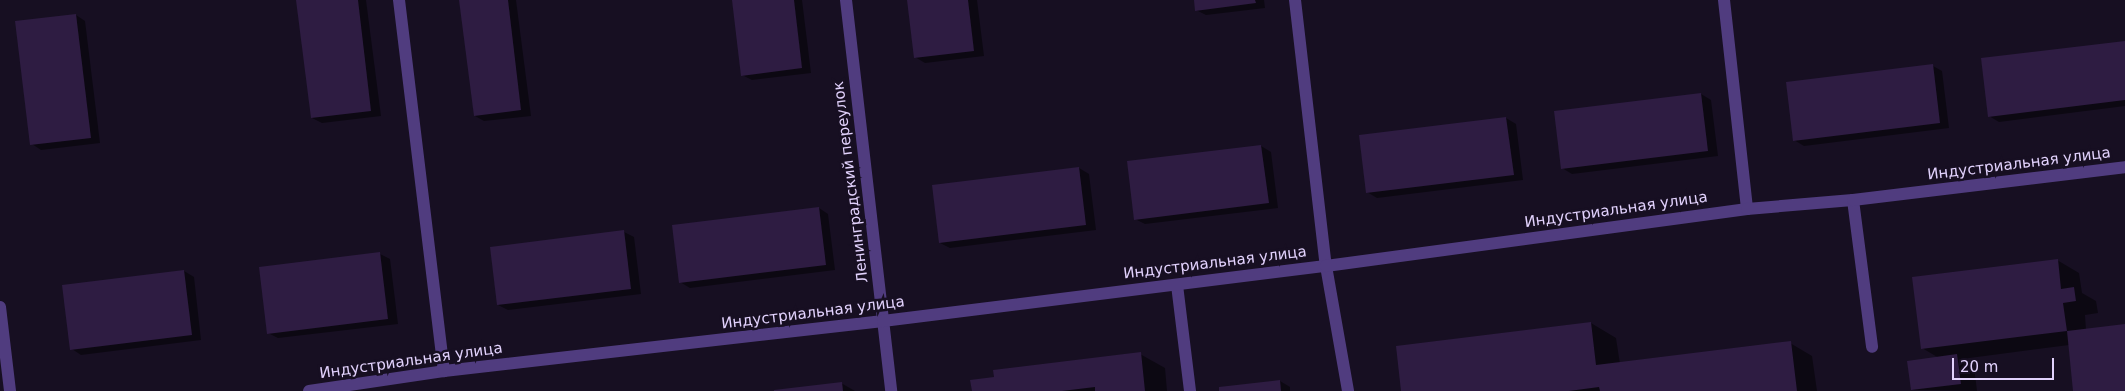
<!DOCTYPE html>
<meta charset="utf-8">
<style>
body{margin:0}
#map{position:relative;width:2125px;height:391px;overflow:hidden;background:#170f22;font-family:"DejaVu Sans",sans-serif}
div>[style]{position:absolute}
.shadow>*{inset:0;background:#0007}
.building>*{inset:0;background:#2e1c42}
.service>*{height:12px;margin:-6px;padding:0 6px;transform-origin:6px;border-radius:6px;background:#503c7f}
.minor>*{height:12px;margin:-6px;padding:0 6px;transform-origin:6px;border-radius:6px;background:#503c7f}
span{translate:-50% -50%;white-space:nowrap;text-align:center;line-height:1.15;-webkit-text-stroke:5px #170f22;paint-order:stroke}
.street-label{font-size:15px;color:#e2d2fd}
.scale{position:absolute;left:1952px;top:358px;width:102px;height:22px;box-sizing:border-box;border:2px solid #e2d2fd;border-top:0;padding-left:6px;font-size:15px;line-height:18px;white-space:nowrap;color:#e2d2fd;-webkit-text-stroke:4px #170f22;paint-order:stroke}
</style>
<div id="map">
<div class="shadow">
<i style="clip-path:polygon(297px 0,366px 0,381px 116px,322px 123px,312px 118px)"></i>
<i style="clip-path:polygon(460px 0,516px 0,531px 116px,484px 121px,475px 116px)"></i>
<i style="clip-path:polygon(733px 0,802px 0,811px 73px,752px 80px,742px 75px)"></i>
<i style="clip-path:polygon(908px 0,977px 0,984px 56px,925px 63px,915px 57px)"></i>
<i style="clip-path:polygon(1195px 0,1264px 0,1265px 8px,1206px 15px,1196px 10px)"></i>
<i style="clip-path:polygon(76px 15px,85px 21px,100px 143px,41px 150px,32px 144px)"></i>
<i style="clip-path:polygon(2125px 42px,2125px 106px,1999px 122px,1989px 116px)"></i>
<i style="clip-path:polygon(1933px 66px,1942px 71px,1949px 128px,1804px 146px,1794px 140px)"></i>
<i style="clip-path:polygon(1701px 94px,1711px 100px,1718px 156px,1572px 174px,1562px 168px)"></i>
<i style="clip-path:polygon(1506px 118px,1516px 124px,1523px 180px,1377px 198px,1367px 192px,1360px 136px)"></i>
<i style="clip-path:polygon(1261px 146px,1271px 152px,1278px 208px,1145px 224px,1135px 219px,1128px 162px)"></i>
<i style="clip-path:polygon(1079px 168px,1089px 174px,1096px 230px,950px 248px,940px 243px)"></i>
<i style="clip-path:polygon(819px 208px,828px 214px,835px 270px,690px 288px,680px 282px)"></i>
<i style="clip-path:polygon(624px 232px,634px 237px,641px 294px,508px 310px,498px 305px)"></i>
<i style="clip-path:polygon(380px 254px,390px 259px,398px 324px,278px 338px,268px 333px)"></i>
<i style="clip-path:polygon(2057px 260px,2079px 273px,2082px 293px,2096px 301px,2098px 313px,2085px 315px,2086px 330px,2125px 326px,2125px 391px,2074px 391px,2069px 345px,1962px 359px,1974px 366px,1977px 391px,1912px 390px,1939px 358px,1922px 348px)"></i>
<i style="clip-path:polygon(184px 271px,194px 277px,201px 340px,81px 355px,72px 349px)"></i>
<i style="clip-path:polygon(1591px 323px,1616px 338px,1620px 364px,1790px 343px,1812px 356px,1817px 391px,1402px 391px)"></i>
<i style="clip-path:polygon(1140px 354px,1165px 368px,1167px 391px,973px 391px)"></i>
<i style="clip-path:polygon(1280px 381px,1290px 387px,1290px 391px,1220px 391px)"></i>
<i style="clip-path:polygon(841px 383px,855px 391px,775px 391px)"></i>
</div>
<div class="building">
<i style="clip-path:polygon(296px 0,358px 0,371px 111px,311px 118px)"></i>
<i style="clip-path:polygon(459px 0,508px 0,521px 110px,474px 116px)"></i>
<i style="clip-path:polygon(732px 0,794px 0,802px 68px,741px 76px)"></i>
<i style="clip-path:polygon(907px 0,968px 0,974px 51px,914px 58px)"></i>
<i style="clip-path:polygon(1194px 0,1255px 0,1256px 3px,1195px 11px)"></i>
<i style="clip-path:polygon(76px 14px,91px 138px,30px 145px,15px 21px)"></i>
<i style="clip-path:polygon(2125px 41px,2125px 100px,1988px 117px,1981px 58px)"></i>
<i style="clip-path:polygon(1933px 64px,1940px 123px,1793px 141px,1786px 82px)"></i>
<i style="clip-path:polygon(1701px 93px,1708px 151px,1561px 169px,1554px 111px)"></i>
<i style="clip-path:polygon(1506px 117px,1514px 175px,1366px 193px,1359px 135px)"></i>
<i style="clip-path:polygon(1261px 145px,1269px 203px,1134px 220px,1127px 161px)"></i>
<i style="clip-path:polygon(1079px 167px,1086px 225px,939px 243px,932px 185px)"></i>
<i style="clip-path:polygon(819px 207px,826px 265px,679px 283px,672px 225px)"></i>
<i style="clip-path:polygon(624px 230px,631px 289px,497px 305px,490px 247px)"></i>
<i style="clip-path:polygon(380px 252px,388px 319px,267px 334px,259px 267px)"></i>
<i style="clip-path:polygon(2058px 259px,2061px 289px,2074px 287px,2076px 301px,2063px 303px,2067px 331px,1921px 349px,1912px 277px)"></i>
<i style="clip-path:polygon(184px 270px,192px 335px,70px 350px,62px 285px)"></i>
<i style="clip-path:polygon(1591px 322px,1596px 365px,1791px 341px,1797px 391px,1600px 391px,1599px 387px,1569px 391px,1401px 391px,1396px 346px)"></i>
<i style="clip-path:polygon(2125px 324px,2125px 391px,2073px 391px,2067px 331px)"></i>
<i style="clip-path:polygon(1141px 352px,1145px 391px,1095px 391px,1095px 387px,1062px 391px,972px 391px,970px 380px,994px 377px,993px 370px)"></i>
<i style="clip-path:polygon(1957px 354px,1961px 384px,1911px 390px,1907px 361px)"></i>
<i style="clip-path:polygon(1280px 380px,1281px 391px,1219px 391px,1219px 387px)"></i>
<i style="clip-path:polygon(842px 382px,843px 391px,774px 391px,774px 390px)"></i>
</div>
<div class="service">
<i style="left:1853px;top:200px;width:148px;rotate:82.6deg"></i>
<i style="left:1326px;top:266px;width:127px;rotate:80deg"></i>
<i style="left:1177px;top:285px;width:107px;rotate:83deg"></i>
</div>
<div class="minor">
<i style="left:399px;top:0;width:374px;rotate:83.1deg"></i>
<i style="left:846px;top:0;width:394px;rotate:83.4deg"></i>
<i style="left:1295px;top:0;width:268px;rotate:83.4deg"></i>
<i style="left:1724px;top:0;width:210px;rotate:83.7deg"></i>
<i style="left:0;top:307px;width:85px;rotate:83.2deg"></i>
<i style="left:309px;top:391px;width:136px;rotate:-8.4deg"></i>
<i style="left:444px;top:371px;width:442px;rotate:-6.5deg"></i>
<i style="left:883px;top:321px;width:446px;rotate:-7.1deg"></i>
<i style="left:1326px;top:266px;width:425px;rotate:-7.7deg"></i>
<i style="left:1747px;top:209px;width:106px;rotate:-4.9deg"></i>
<i style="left:1853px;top:200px;width:274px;rotate:-6.9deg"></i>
</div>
<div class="street-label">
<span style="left:2019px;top:164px;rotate:-7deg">Индустриальная улица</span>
<span style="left:851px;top:182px;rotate:-97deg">Ленинградский переулок</span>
<span style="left:1616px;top:210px;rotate:-8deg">Индустриальная улица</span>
<span style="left:1215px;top:263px;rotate:-7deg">Индустриальная улица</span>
<span style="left:813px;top:313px;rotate:-7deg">Индустриальная улица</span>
<span style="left:411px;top:361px;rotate:-8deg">Индустриальная улица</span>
</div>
<div class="scale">20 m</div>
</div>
